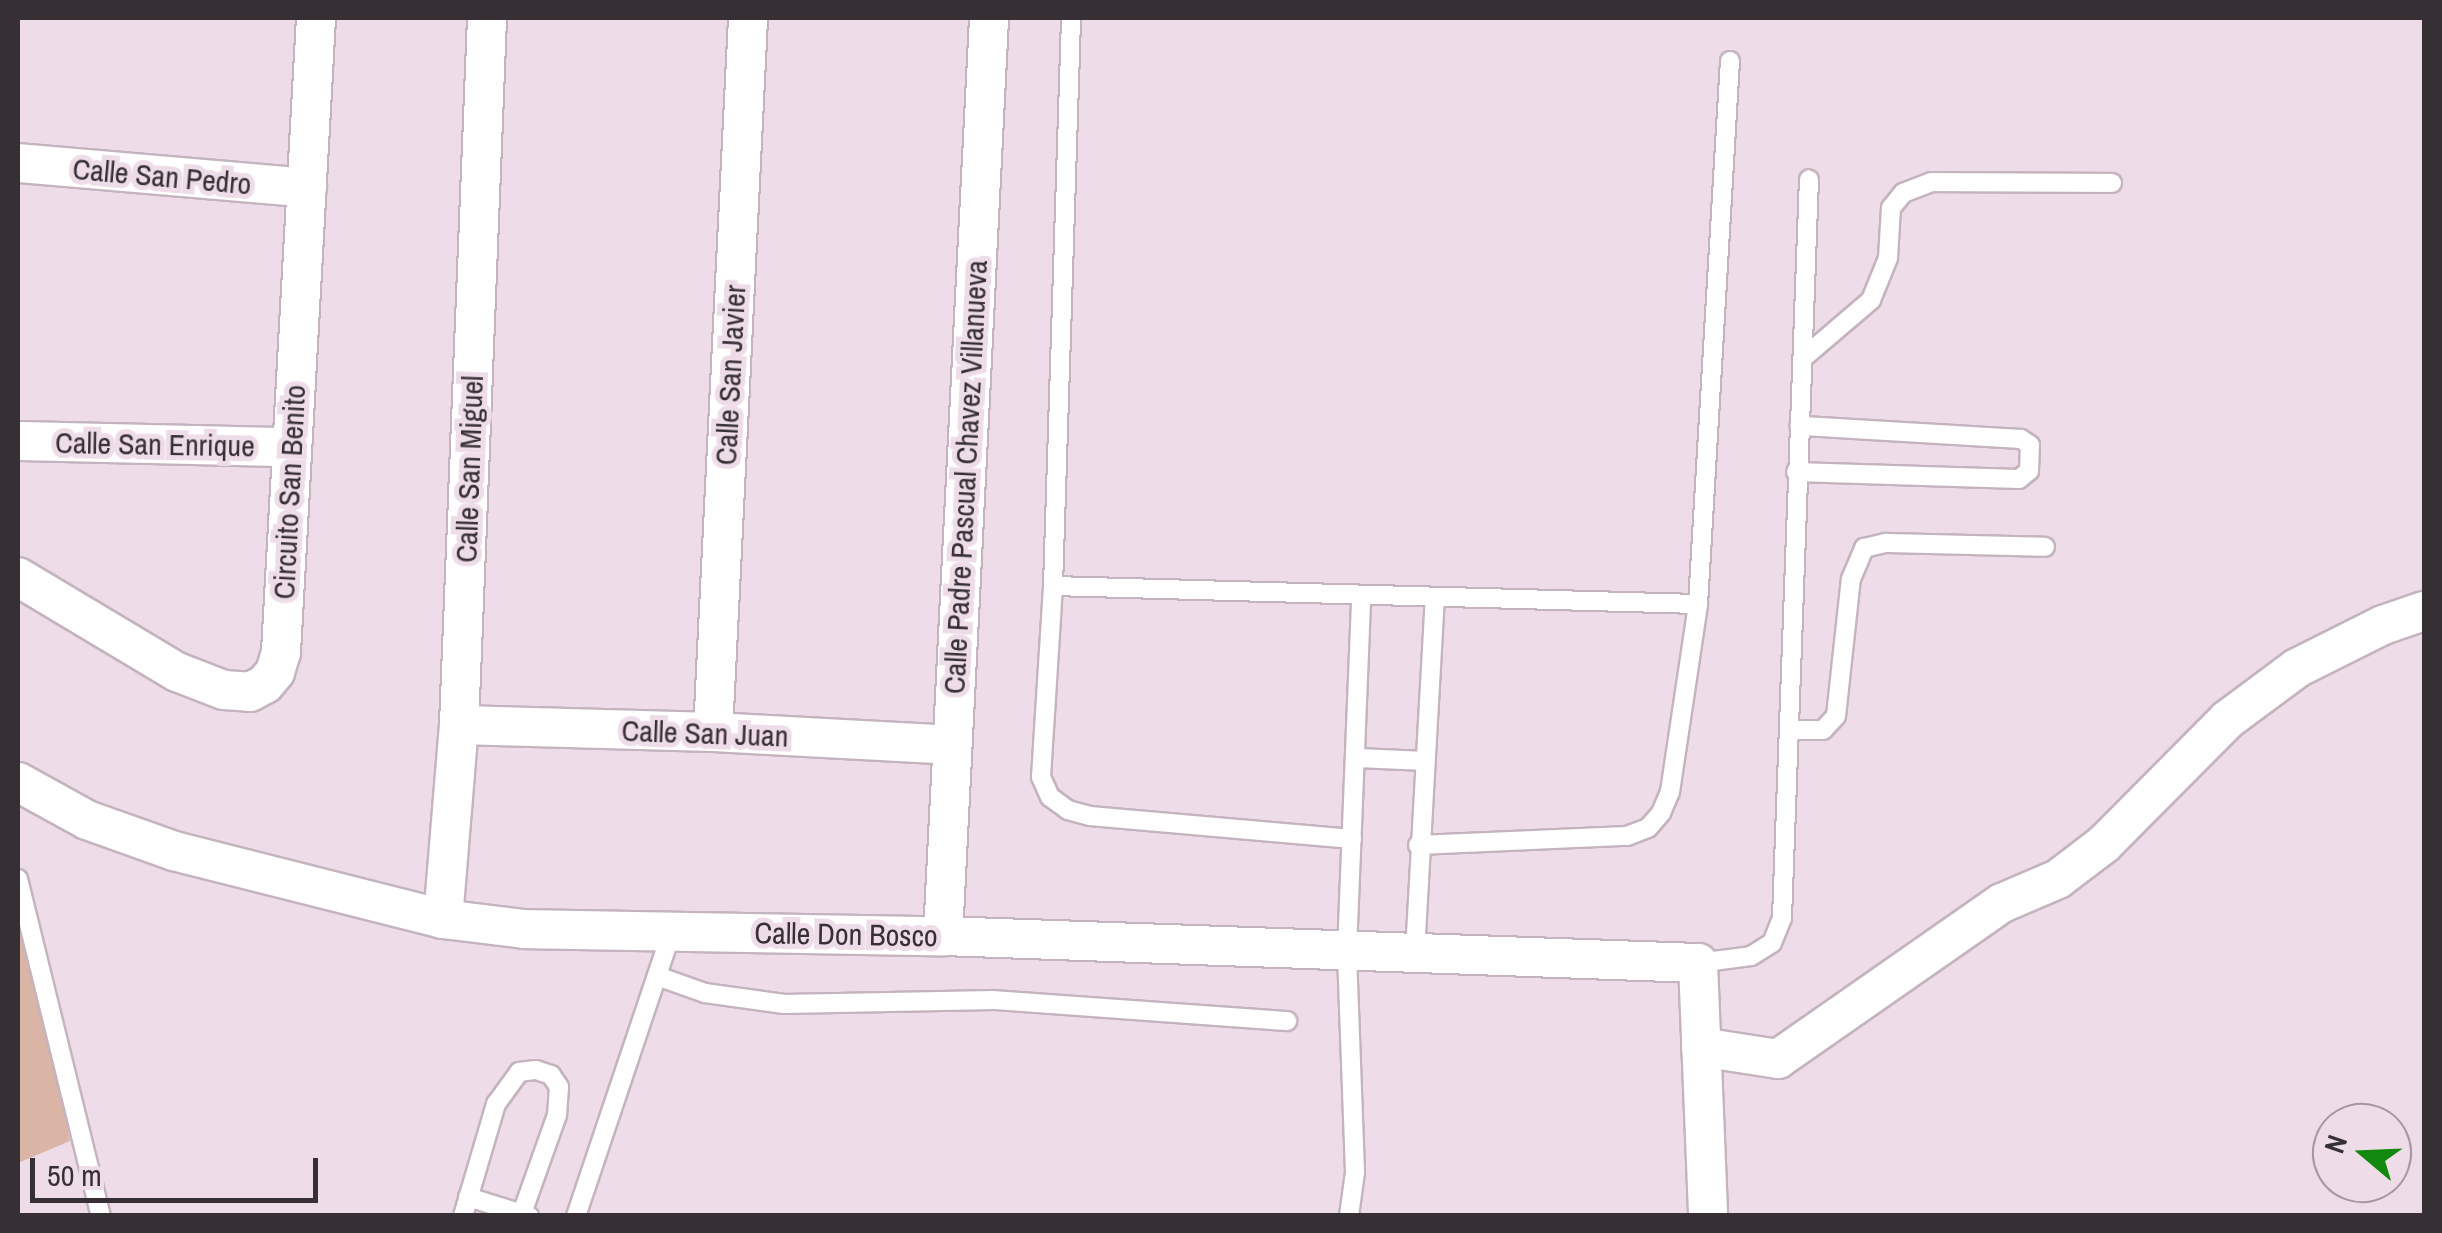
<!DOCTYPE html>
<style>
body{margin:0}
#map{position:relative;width:2442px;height:1233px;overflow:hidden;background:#eedde9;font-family:"Archivo Narrow",sans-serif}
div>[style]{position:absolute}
.green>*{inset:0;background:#dab5a5}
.roads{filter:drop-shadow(2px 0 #c4b4bf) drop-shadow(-2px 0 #c4b4bf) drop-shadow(0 2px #c4b4bf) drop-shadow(0 -2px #c4b4bf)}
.lane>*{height:18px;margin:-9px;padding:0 9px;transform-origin:9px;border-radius:9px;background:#fff}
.street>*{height:38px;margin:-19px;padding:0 19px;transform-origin:19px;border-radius:19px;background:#fff}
span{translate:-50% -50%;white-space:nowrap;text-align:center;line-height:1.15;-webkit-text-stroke:10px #eedde9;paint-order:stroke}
.street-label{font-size:30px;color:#362f33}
.frame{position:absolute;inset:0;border:20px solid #362f33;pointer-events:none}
.north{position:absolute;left:2312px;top:1103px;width:100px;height:100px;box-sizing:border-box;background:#eedde9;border:2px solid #a497a0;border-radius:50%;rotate:289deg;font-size:28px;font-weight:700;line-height:40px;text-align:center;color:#362f33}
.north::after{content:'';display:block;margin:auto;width:35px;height:45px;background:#12890e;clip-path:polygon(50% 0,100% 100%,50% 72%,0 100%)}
.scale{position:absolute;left:30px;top:1158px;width:288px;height:45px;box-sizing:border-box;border:5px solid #362f33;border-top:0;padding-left:12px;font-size:30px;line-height:35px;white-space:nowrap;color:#362f33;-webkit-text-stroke:8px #eedde9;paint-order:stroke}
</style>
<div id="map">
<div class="green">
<i style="clip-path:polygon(18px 917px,48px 1019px,70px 1141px,18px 1163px)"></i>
</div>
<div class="roads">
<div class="lane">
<i style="left:1802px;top:359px;width:91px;rotate:-40.5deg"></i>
<i style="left:1871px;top:300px;width:45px;rotate:-68deg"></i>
<i style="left:1888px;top:258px;width:50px;rotate:-86.6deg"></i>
<i style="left:1891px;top:208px;width:19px;rotate:-51deg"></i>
<i style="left:1903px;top:193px;width:30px;rotate:-21deg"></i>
<i style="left:1931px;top:182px;width:181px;rotate:0.3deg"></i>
<i style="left:1796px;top:472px;width:223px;rotate:1.8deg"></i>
<i style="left:2019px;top:479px;width:13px;rotate:-39deg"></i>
<i style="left:2029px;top:471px;width:26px;rotate:-88deg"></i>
<i style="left:2030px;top:445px;width:11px;rotate:-146deg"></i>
<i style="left:2021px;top:439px;width:222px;rotate:-176.6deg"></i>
<i style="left:1053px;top:586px;width:568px;rotate:-88.18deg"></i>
<i style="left:1789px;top:730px;width:34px"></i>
<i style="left:1823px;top:730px;width:19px;rotate:-47deg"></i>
<i style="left:1836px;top:716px;width:138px;rotate:-83.8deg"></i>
<i style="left:1851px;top:579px;width:34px;rotate:-67deg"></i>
<i style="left:1864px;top:548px;width:23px;rotate:-13deg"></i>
<i style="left:1886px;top:543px;width:159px;rotate:1.4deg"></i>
<i style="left:1355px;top:758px;width:68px;rotate:2.5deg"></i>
<i style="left:1352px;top:839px;width:263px;rotate:-175deg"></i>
<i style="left:1090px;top:816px;width:23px;rotate:-165deg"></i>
<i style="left:1068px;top:810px;width:22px;rotate:-144deg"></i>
<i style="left:1050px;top:797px;width:22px;rotate:-114deg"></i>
<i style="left:1041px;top:777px;width:191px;rotate:-86.4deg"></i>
<i style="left:1053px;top:586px;width:645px;rotate:1.6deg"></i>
<i style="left:1418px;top:845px;width:209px;rotate:-2.5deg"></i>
<i style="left:1627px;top:836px;width:22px;rotate:-21deg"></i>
<i style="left:1648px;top:828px;width:20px;rotate:-49deg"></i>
<i style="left:1661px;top:813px;width:23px;rotate:-67deg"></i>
<i style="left:1670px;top:792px;width:190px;rotate:-81.5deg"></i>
<i style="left:1698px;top:604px;width:544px;rotate:-86.63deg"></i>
<i style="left:18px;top:879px;width:347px;rotate:76.2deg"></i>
<i style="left:1415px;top:953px;width:355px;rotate:-86.8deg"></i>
<i style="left:1698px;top:963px;width:53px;rotate:-7.5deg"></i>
<i style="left:1751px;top:956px;width:25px;rotate:-32deg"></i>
<i style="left:1772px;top:943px;width:27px;rotate:-68deg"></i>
<i style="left:1782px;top:918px;width:739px;rotate:-87.91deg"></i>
<i style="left:657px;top:976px;width:51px;rotate:19.5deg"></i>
<i style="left:705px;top:993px;width:80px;rotate:7.9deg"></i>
<i style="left:784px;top:1004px;width:210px;rotate:-1.1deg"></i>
<i style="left:994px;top:1000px;width:294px;rotate:4.1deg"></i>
<i style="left:468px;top:1197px;width:64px;rotate:17.3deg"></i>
<i style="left:463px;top:1216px;width:117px;rotate:-73.6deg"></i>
<i style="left:496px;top:1104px;width:39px;rotate:-54deg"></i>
<i style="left:519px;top:1072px;width:17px;rotate:-7deg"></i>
<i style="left:536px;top:1070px;width:16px;rotate:18deg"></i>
<i style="left:551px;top:1075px;width:14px;rotate:56deg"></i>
<i style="left:559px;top:1087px;width:28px;rotate:94deg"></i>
<i style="left:557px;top:1115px;width:107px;rotate:109.6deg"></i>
<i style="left:576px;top:1216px;width:301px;rotate:-71.4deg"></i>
<i style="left:1349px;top:1216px;width:44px;rotate:-82.2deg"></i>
<i style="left:1355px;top:1172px;width:221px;rotate:-92.1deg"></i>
<i style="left:1347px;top:951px;width:354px;rotate:-87.7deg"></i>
</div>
<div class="street">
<i style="left:18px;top:163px;width:290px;rotate:4.9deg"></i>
<i style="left:18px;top:441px;width:274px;rotate:1.3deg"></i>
<i style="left:18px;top:577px;width:185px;rotate:30.9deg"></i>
<i style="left:177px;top:672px;width:50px;rotate:21deg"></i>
<i style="left:224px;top:690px;width:26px;rotate:4deg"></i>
<i style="left:250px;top:692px;width:17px;rotate:-28deg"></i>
<i style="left:265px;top:684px;width:16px;rotate:-50deg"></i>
<i style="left:275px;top:672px;width:21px;rotate:-73deg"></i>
<i style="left:281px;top:652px;width:635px;rotate:-86.84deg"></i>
<i style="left:459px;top:725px;width:254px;rotate:1.6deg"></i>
<i style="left:713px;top:732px;width:238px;rotate:3.1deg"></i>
<i style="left:713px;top:732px;width:715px;rotate:-87.19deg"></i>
<i style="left:18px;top:782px;width:79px;rotate:28.8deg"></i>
<i style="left:87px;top:820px;width:92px;rotate:19.6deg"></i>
<i style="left:174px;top:851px;width:277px;rotate:14.2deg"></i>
<i style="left:443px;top:919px;width:82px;rotate:7deg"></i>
<i style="left:524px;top:929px;width:419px;rotate:1deg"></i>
<i style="left:943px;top:936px;width:755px;rotate:2.05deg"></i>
<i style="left:1698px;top:963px;width:253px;rotate:87.7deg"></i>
<i style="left:443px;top:919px;width:195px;rotate:-85.3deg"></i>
<i style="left:459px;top:725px;width:708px;rotate:-87.73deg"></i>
<i style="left:943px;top:936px;width:919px;rotate:-87.13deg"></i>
<i style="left:1701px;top:1047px;width:78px;rotate:8.9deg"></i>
<i style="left:1778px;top:1059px;width:273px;rotate:-34.9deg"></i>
<i style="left:2002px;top:903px;width:61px;rotate:-23.2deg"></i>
<i style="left:2058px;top:879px;width:58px;rotate:-37.3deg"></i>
<i style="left:2104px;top:844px;width:175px;rotate:-45.2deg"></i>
<i style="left:2227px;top:720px;width:87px;rotate:-36.6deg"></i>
<i style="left:2297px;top:668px;width:96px;rotate:-26.6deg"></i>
<i style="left:2383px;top:625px;width:43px;rotate:-18.9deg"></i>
</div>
</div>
<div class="street-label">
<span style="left:162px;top:176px;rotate:5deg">Calle San Pedro</span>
<span style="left:730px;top:375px;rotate:-87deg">Calle San Javier</span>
<span style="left:155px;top:444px;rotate:1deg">Calle San Enrique</span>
<span style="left:469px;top:469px;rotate:-88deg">Calle San Miguel</span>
<span style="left:965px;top:477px;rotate:-87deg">Calle Padre Pascual Chavez Villanueva</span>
<span style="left:289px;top:492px;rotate:-87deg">Circuito San Benito</span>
<span style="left:705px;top:733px;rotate:2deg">Calle San Juan</span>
<span style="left:846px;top:934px;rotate:1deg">Calle Don Bosco</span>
</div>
<div class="frame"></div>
<div class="north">N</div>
<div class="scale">50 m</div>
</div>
